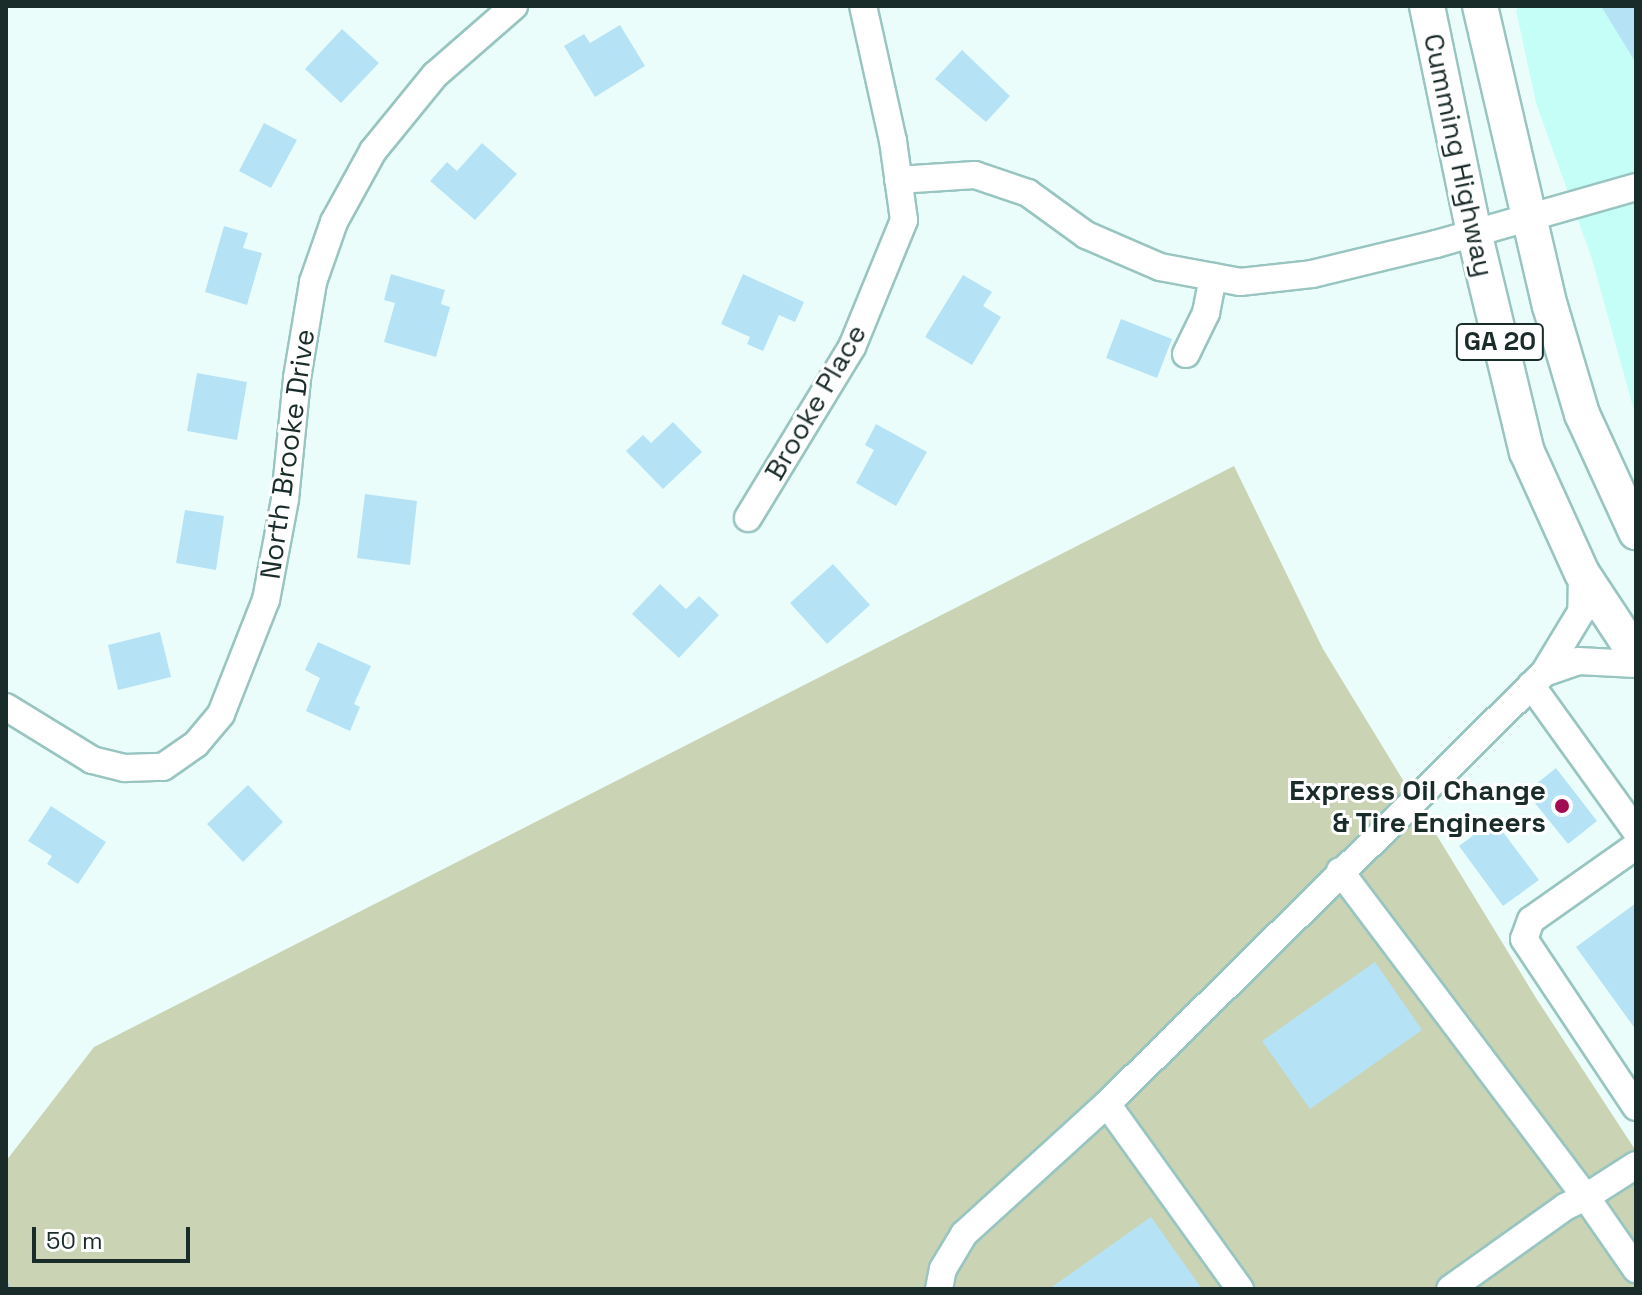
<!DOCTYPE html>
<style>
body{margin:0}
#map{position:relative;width:1642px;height:1295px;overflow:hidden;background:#ebfdfb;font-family:"Space Grotesk",sans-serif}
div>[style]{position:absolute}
.built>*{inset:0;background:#c5fdf7}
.green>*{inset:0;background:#cad3b4}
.stream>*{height:6px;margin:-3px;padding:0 3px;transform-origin:3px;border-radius:3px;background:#a7bdde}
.building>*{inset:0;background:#b5e3f5}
.roads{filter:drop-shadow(2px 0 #99c5c1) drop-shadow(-2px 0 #99c5c1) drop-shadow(0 2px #99c5c1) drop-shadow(0 -2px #99c5c1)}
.minor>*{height:26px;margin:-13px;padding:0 13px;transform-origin:13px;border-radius:13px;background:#fff}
.major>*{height:34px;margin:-17px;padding:0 17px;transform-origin:17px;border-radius:17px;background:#fff}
.dots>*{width:22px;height:22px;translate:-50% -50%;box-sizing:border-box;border:4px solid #fff;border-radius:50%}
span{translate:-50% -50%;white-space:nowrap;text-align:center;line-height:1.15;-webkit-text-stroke:6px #fff;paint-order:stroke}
.shield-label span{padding:2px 6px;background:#fff;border:2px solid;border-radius:6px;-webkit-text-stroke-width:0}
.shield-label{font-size:26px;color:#1a2c2a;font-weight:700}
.street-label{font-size:28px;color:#1a2c2a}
.poi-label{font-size:28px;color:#1a2c2a;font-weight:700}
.right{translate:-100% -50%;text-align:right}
.frame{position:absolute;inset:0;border:8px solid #1a2c2a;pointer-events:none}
.scale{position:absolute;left:32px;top:1227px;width:158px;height:36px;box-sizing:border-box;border:4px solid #1a2c2a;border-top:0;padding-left:10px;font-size:24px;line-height:28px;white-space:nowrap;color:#1a2c2a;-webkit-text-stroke:6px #fff;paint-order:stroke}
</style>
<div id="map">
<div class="built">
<i style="clip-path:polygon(1520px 6px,1636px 6px,1636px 418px,1592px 259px,1536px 103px,1516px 10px)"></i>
</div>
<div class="green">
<i style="clip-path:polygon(1234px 466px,1323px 649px,1536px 998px,1636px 1151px,1636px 1289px,6px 1289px,6px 1161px,94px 1047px)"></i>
</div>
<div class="stream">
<i style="left:6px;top:1285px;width:4px;rotate:76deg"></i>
</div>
<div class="building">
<i style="clip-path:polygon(1601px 6px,1636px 6px,1636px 63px)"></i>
<i style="clip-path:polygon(620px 25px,645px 66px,595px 97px,564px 46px,584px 34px,590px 43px)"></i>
<i style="clip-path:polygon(342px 29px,379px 63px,341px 103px,305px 69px)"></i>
<i style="clip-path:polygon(962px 50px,1010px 96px,986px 122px,935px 79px)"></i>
<i style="clip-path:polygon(264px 123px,297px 140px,271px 188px,239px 171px)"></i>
<i style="clip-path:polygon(482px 143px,517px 174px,475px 220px,430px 181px,447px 162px,457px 171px)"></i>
<i style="clip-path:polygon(224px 226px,248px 233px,243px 248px,262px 253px,247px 305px,205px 292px)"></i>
<i style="clip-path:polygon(391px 274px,445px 290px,441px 304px,450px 307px,436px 357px,384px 342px,395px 303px,384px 300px)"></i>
<i style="clip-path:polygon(743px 274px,804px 302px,795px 322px,779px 315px,763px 351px,747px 344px,750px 337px,721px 324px)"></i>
<i style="clip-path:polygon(963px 275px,992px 292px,983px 306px,1001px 317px,972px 365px,925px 337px)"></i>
<i style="clip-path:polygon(1121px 319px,1172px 339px,1157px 378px,1106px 358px)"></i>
<i style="clip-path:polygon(197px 373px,247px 382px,237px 440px,187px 431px)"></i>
<i style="clip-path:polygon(673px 422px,702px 452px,663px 489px,626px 451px,643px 435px,651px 443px)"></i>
<i style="clip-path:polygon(876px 424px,927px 452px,896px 506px,856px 483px,874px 450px,865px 445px)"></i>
<i style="clip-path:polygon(365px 494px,417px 501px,410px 565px,357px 558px)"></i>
<i style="clip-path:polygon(185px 510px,224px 516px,216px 570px,176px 563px)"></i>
<i style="clip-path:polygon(833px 564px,870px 605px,827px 644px,790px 603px)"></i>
<i style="clip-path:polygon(660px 584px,686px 609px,699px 596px,719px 615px,679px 658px,632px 614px)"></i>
<i style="clip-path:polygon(160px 632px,171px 677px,118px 690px,108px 645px)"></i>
<i style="clip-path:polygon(318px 642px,371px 666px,354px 704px,360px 707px,350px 731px,306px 711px,320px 678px,305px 670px)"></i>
<i style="clip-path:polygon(1556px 768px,1597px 821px,1568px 844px,1526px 792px)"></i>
<i style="clip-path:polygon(248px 785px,283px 822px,243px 862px,207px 824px)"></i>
<i style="clip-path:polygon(51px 806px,106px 842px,78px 884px,47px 864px,52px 856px,28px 841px)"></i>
<i style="clip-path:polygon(1494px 820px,1539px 880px,1503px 906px,1459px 846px)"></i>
<i style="clip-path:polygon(1636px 903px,1636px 1030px,1576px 947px)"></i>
<i style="clip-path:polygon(1375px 962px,1422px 1030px,1310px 1109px,1262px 1041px)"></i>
<i style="clip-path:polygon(1151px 1217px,1202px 1289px,1049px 1289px)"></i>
</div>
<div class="roads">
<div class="minor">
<i style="left:898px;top:180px;width:77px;rotate:-3.7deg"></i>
<i style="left:975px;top:175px;width:56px;rotate:18.8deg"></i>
<i style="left:1028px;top:193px;width:72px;rotate:35.9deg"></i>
<i style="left:1086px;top:235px;width:81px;rotate:23.4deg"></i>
<i style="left:1160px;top:267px;width:81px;rotate:10.6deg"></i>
<i style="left:1240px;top:282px;width:72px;rotate:-6.3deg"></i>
<i style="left:1312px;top:274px;width:128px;rotate:-13.6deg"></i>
<i style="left:1436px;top:244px;width:208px;rotate:-15.9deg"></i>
<i style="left:1186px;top:354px;width:46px;rotate:-64deg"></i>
<i style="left:1206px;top:313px;width:37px;rotate:-79deg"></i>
<i style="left:748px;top:518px;width:200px;rotate:-58.7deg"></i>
<i style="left:852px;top:347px;width:137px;rotate:-67.7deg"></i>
<i style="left:904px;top:220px;width:80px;rotate:-97.9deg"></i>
<i style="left:893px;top:141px;width:138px;rotate:-102.5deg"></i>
<i style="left:1582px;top:573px;width:39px;rotate:91deg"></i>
<i style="left:1581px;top:612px;width:71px;rotate:121.2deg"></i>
<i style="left:1544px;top:673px;width:36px;rotate:-19deg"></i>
<i style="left:1578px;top:661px;width:58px;rotate:3deg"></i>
<i style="left:1531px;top:685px;width:180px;rotate:54.3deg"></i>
<i style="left:6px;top:707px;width:101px;rotate:31.6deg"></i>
<i style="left:92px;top:760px;width:34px;rotate:14deg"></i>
<i style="left:125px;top:768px;width:38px;rotate:-2deg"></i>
<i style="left:163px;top:767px;width:40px;rotate:-34.9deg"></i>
<i style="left:196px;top:744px;width:39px;rotate:-50deg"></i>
<i style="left:221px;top:714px;width:123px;rotate:-68.5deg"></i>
<i style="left:266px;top:600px;width:103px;rotate:-79.3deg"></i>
<i style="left:285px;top:499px;width:122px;rotate:-84.3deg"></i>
<i style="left:297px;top:378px;width:97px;rotate:-80.5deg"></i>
<i style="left:313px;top:282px;width:64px;rotate:-70.7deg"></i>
<i style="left:334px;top:222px;width:81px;rotate:-61.2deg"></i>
<i style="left:373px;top:151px;width:98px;rotate:-50.8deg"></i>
<i style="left:435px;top:75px;width:105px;rotate:-41.1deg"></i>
<i style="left:1636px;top:846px;width:128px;rotate:144.8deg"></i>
<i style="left:1531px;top:920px;width:20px;rotate:110deg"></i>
<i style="left:1524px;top:939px;width:202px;rotate:56.3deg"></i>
<i style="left:1340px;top:871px;width:408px;rotate:53deg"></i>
<i style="left:1586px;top:1197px;width:23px;rotate:155deg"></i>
<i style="left:1565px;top:1207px;width:141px;rotate:144.5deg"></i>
<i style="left:1636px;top:1165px;width:59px;rotate:147.4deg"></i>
<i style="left:1586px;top:1197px;width:88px;rotate:55.2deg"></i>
<i style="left:939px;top:1289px;width:20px;rotate:-79deg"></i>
<i style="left:943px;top:1269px;width:41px;rotate:-59deg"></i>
<i style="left:964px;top:1234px;width:193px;rotate:-42.3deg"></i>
<i style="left:1240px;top:1289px;width:228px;rotate:-125.7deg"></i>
<i style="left:1107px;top:1104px;width:614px;rotate:-44.6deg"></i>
</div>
<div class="major">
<i style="left:1427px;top:6px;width:231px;rotate:78.3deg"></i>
<i style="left:1474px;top:232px;width:226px;rotate:76.5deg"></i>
<i style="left:1527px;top:452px;width:133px;rotate:65.6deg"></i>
<i style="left:1582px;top:573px;width:98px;rotate:56.6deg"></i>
<i style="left:1480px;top:6px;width:308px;rotate:76.9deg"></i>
<i style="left:1550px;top:306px;width:113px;rotate:73.5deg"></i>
<i style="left:1582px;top:414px;width:130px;rotate:65.4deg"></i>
</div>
</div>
<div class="dots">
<i style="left:1562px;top:806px;background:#a00b51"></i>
</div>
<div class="shield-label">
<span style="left:1500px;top:342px">GA 20</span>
</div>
<div class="street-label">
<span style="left:1459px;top:155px;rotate:78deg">Cumming Highway</span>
<span style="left:815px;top:402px;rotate:-60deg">Brooke Place</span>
<span style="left:287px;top:454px;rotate:-82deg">North Brooke Drive</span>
</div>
<div class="poi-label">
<span class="right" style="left:1546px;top:806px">Express Oil Change<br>&amp; Tire Engineers</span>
</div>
<div class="frame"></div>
<div class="scale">50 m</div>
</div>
